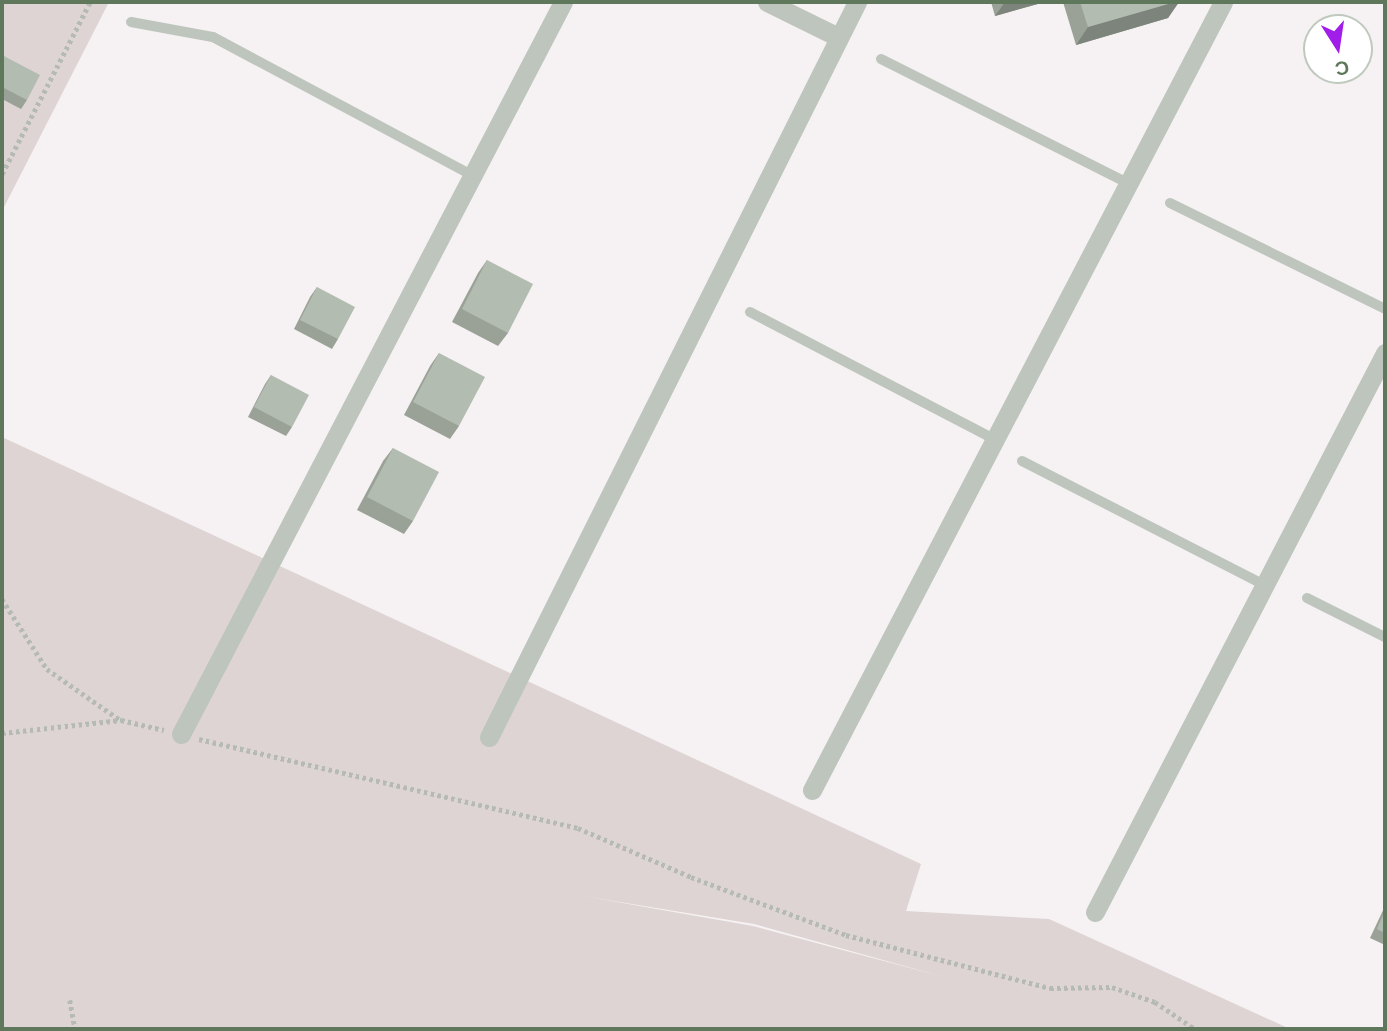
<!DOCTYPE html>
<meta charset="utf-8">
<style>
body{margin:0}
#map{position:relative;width:1387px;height:1031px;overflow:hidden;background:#f6f2f4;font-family:Helvetica,sans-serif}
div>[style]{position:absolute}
.green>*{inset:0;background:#ddd4d3}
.path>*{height:4.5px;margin-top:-2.25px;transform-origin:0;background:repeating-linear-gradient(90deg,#b5bbb4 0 3.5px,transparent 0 7px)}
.lane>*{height:10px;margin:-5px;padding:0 5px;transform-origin:5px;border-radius:5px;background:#bdc5bc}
.street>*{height:19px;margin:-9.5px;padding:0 9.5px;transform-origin:9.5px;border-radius:9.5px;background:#bdc5bc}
.wall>*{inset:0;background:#9aa297}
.shaded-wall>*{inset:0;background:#7d847b}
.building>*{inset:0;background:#b3bcb0}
span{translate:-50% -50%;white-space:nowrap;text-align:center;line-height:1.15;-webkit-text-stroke:7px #fff;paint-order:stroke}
.frame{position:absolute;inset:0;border:4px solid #5f785b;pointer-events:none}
.north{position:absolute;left:1303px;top:14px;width:70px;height:70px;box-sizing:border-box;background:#fff;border:2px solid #bfc9bd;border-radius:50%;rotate:168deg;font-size:19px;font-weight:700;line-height:28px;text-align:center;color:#5f785b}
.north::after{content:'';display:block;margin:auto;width:24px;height:32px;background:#a01dea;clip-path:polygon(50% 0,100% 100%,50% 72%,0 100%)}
</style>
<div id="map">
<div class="green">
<i style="clip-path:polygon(2px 2px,109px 2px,2px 211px)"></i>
<i style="clip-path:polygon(evenodd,2px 437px,921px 864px,906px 911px,1049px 919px,1290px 1029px,2px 1029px,2px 437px,583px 896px,754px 924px,944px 977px,753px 926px,583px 896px)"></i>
</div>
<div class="path">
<i style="left:2px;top:174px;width:193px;rotate:-62.9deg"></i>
<i style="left:2px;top:599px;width:83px;rotate:57.3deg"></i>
<i style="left:47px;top:669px;width:89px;rotate:34.9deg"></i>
<i style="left:2px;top:733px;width:120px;rotate:-6.2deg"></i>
<i style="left:121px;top:720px;width:44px;rotate:13.1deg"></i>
<i style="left:199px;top:739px;width:389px;rotate:13.2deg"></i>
<i style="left:578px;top:828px;width:123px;rotate:23.4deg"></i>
<i style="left:691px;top:877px;width:165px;rotate:20.5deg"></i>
<i style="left:846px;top:935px;width:211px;rotate:14.6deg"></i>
<i style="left:1050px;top:988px;width:62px;rotate:-0.9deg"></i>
<i style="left:1112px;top:987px;width:46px;rotate:19.2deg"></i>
<i style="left:1155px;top:1002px;width:48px;rotate:34deg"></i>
<i style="left:70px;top:1000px;width:29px;rotate:80deg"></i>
</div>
<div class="lane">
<i style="left:131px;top:22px;width:83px;rotate:10.4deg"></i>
<i style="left:213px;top:37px;width:295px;rotate:28.1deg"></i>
<i style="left:881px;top:59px;width:276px;rotate:26.7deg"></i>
<i style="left:1170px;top:203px;width:240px;rotate:26.2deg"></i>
<i style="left:750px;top:312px;width:275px;rotate:27.5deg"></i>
<i style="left:1022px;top:461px;width:274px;rotate:27.1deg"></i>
<i style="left:1307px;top:598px;width:87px;rotate:26.6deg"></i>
</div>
<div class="street">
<i style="left:767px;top:2px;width:79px;rotate:26.2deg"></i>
<i style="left:181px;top:734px;width:826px;rotate:-62.44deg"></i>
<i style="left:489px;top:737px;width:822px;rotate:-63.4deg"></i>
<i style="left:812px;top:790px;width:889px;rotate:-62.45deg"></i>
<i style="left:1095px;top:912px;width:630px;rotate:-62.58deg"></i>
</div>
<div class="wall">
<i style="clip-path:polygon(991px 2px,1045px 2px,995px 16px)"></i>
<i style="clip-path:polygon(1063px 2px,1179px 2px,1168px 18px,1076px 45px)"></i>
<i style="clip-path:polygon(2px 55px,27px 100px,21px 109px,2px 99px)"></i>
<i style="clip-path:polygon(487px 260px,508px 333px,498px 346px,452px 322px,478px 273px)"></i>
<i style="clip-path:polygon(317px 287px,338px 339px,332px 349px,294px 329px,310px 297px)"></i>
<i style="clip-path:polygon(439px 353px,459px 426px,450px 439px,404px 415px,430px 366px)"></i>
<i style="clip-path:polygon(271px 375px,292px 427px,286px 436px,248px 417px,265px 384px)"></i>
<i style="clip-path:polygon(393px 448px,413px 521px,404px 534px,357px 510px,383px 461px)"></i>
<i style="clip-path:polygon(1385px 906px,1385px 945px,1370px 938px)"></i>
</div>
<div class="shaded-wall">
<i style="clip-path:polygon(1005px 2px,1045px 2px,995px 16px)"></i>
<i style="clip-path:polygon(1175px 2px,1179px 2px,1168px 18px,1076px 45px,1088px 27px)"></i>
</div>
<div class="building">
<i style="clip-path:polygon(1080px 2px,1175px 2px,1088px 27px)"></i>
<i style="clip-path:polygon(2px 55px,40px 75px,27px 100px,2px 87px)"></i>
<i style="clip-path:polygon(487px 260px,533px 284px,508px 333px,462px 309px)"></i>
<i style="clip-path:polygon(317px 287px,355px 307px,338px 339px,300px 320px)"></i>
<i style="clip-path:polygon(439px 353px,485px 377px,459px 426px,413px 402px)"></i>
<i style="clip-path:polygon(271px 375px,309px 395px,292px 427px,254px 407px)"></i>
<i style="clip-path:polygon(393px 448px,439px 472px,413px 521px,367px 497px)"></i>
<i style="clip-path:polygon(1385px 910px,1385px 933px,1377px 929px)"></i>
</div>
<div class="frame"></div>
<div class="north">С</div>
</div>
